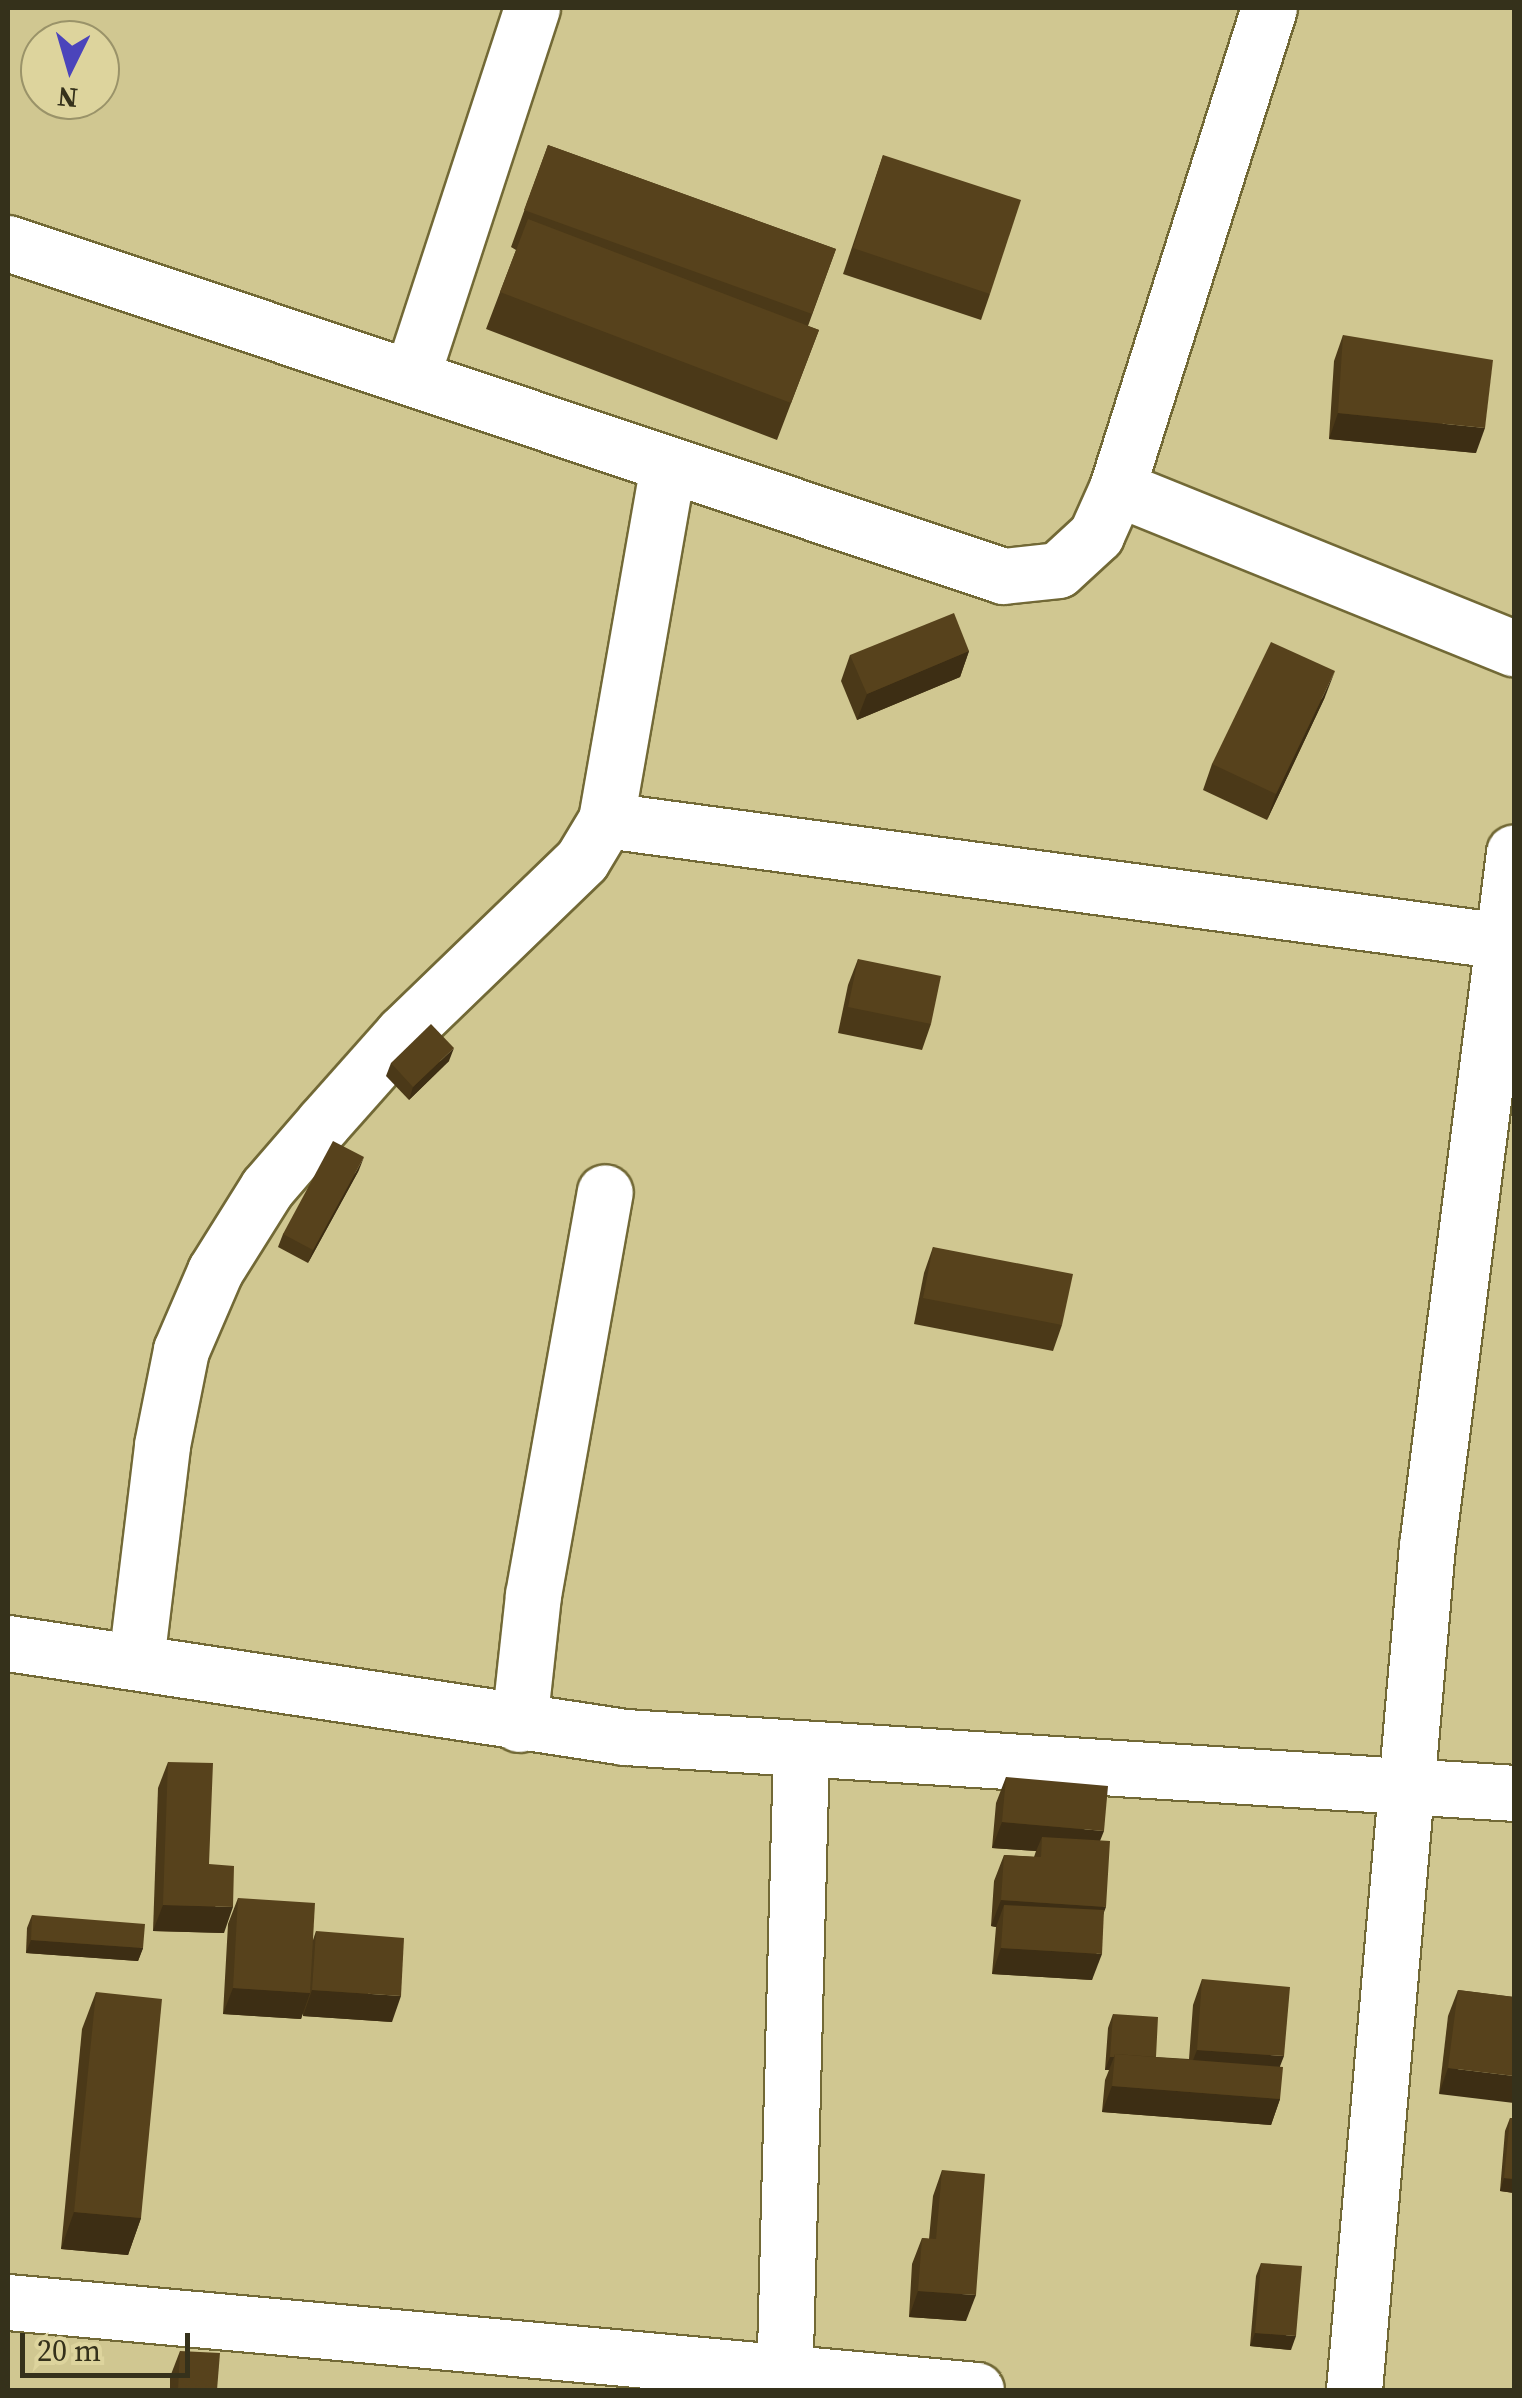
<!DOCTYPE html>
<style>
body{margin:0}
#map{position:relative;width:1522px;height:2398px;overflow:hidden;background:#d0c791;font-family:"Source Serif 4",serif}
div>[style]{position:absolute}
.roads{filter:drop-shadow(2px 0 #726936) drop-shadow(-2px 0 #726936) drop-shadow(0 2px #726936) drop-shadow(0 -2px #726936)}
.minor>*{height:55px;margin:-27.5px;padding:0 27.5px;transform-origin:27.5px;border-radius:27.5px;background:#fff}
.wall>*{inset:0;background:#4b3918}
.shaded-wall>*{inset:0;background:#3d2e14}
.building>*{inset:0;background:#57421c}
span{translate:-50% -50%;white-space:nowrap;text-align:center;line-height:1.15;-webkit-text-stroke:10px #ddd49d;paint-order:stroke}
.frame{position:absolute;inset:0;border:10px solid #35311b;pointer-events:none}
.north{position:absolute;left:20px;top:20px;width:100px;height:100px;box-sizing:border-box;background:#ddd49d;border:2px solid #9a9369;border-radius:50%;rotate:185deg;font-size:28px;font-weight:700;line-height:40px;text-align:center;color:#35311b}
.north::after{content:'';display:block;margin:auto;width:35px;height:45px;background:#4b44bb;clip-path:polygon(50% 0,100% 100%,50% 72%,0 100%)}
.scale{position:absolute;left:20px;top:2333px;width:170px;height:45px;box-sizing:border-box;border:5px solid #35311b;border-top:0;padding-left:12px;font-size:30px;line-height:35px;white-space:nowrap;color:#35311b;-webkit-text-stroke:8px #ddd49d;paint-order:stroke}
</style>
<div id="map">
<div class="roads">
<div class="minor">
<i style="left:8px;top:243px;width:1049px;rotate:18.5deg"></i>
<i style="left:1003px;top:576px;width:55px;rotate:-6.2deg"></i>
<i style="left:1058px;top:570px;width:52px;rotate:-42.6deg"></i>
<i style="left:1096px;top:535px;width:51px;rotate:-65.9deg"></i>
<i style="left:1117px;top:488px;width:503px;rotate:-72.43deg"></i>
<i style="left:412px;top:375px;width:386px;rotate:-71.9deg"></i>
<i style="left:1117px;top:488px;width:428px;rotate:22deg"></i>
<i style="left:606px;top:820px;width:905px;rotate:7.68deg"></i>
<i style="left:8px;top:1643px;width:624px;rotate:8.66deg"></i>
<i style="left:625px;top:1737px;width:891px;rotate:3.6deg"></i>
<i style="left:136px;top:1661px;width:218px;rotate:-83.1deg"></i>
<i style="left:162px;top:1445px;width:97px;rotate:-78.7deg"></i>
<i style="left:181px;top:1350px;width:86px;rotate:-66.7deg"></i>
<i style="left:215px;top:1271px;width:98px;rotate:-57.9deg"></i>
<i style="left:267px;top:1188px;width:87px;rotate:-49.2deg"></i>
<i style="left:324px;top:1122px;width:118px;rotate:-48.4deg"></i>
<i style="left:402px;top:1034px;width:250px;rotate:-44deg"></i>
<i style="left:582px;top:860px;width:47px;rotate:-59deg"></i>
<i style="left:606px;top:820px;width:360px;rotate:-80.1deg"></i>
<i style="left:519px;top:1724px;width:130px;rotate:-83.8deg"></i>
<i style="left:533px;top:1595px;width:409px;rotate:-79.9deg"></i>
<i style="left:8px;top:2302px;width:972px;rotate:5.19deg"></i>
<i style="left:784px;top:2390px;width:641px;rotate:-88.48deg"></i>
<i style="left:1354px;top:2390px;width:847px;rotate:-85.06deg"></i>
<i style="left:1427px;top:1546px;width:699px;rotate:-82.85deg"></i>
</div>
</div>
<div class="wall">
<i style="clip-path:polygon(548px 145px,836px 249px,808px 326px,819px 330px,777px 440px,486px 329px,516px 250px,511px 247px)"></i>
<i style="clip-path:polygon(883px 155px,990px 294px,981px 320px,843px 274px)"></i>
<i style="clip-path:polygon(1343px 335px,1476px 453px,1329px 439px,1334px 361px)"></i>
<i style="clip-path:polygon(969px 651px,960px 677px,857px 720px,841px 681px,850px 655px)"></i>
<i style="clip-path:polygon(1325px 697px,1267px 820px,1203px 790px,1212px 764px)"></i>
<i style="clip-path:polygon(858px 959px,931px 1024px,922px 1050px,838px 1033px,848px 985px)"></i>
<i style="clip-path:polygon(449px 1061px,409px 1100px,386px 1076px,391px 1063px)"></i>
<i style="clip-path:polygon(359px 1170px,308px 1263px,278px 1247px,283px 1234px)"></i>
<i style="clip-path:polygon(933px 1247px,1062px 1325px,1053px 1351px,914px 1324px,924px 1273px)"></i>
<i style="clip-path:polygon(168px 1762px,224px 1933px,153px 1931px,158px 1788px)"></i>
<i style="clip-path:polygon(1006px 1777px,1100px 1840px,1104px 1910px,1092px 1980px,992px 1974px,996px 1927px,991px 1926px,994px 1881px,1004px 1855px,1034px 1857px,1036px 1851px,992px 1848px,996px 1803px)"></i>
<i style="clip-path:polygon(238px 1898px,313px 1940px,316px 1931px,392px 2022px,303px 2016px,303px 2012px,301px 2019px,223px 2014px,228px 1924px)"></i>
<i style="clip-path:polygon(32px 1915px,143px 1948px,138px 1961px,26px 1953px,27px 1928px)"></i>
<i style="clip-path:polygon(1202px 1979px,1280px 2066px,1280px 2099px,1271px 2125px,1102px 2112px,1105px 2080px,1109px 2070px,1105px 2070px,1108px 2028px,1113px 2014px,1156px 2057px,1189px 2059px,1193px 2005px)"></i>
<i style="clip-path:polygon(1458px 1990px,1514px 1997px,1439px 2094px,1448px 2016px)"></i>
<i style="clip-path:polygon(96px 1992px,141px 2218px,128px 2255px,61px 2249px,82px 2029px)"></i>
<i style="clip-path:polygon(1510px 2118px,1514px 2118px,1514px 2193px,1500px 2191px,1505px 2131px)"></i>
<i style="clip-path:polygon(942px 2170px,966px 2321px,909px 2317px,912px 2264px,922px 2238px,929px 2239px,933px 2196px)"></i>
<i style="clip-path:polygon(1261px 2263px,1291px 2350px,1250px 2346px,1256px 2276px)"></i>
<i style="clip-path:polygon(180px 2351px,217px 2390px,170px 2390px,170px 2377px)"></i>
</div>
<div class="shaded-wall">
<i style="clip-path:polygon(1338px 413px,1485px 428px,1476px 453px,1329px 439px)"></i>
<i style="clip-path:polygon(969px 651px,960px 677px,857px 720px,867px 694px)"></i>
<i style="clip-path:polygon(1335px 671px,1325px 697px,1267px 820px,1276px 794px)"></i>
<i style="clip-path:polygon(454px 1048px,449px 1061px,409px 1100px,413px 1087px)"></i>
<i style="clip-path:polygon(364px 1157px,359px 1170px,308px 1263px,313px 1250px)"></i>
<i style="clip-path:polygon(1002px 1822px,1104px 1831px,1094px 1856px,1042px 1837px,1036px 1851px,992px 1848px)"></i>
<i style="clip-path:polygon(1001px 1900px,1106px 1907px,1096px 1933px,1004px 1905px,996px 1927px,991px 1926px)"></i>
<i style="clip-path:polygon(163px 1905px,233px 1907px,224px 1933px,153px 1931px)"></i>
<i style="clip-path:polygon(31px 1940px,143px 1948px,138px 1961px,26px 1953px)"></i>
<i style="clip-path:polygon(1001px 1948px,1102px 1954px,1092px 1980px,992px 1974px)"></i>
<i style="clip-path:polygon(233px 1988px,310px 1993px,301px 2019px,223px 2014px)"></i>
<i style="clip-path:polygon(312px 1990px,401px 1996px,392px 2022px,303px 2016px)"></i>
<i style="clip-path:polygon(1197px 2050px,1284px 2056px,1274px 2082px,1187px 2076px)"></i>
<i style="clip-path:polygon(1110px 2057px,1114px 2057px,1109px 2070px,1105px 2070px)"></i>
<i style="clip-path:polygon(1448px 2068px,1514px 2076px,1514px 2103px,1439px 2094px)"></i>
<i style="clip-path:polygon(1112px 2086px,1280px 2099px,1271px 2125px,1102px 2112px)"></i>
<i style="clip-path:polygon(1504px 2178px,1514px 2179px,1514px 2193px,1500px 2191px)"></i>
<i style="clip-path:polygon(74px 2212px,141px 2218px,128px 2255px,61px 2249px)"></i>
<i style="clip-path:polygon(918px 2291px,976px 2295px,966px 2321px,909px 2317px)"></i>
<i style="clip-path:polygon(1255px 2333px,1296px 2336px,1291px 2350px,1250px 2346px)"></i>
</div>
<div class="building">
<i style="clip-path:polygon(548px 145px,836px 249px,812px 314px,524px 210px)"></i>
<i style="clip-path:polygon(883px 155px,1021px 200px,990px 294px,853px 248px)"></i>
<i style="clip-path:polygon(528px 219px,819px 330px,791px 403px,500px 292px)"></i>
<i style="clip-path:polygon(1343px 335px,1493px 360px,1485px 428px,1338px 413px)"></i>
<i style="clip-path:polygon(954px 613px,969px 651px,867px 694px,850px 655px)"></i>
<i style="clip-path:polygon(1271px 642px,1335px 671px,1276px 794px,1212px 764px)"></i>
<i style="clip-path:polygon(858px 959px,941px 976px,931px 1024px,848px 1007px)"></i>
<i style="clip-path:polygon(431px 1024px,454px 1048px,413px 1087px,391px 1063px)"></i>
<i style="clip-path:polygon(333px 1141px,364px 1157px,313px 1250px,283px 1234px)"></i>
<i style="clip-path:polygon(933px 1247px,1073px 1274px,1062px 1325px,923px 1298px)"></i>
<i style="clip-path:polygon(168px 1762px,213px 1763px,209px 1864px,234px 1866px,233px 1907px,163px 1905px)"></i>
<i style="clip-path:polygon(1006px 1777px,1108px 1786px,1104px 1831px,1002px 1822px)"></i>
<i style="clip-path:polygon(1042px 1837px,1110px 1841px,1106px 1907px,1001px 1900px,1004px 1855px,1041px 1857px)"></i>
<i style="clip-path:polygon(238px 1898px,315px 1903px,310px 1993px,233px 1988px)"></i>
<i style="clip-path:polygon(1004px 1905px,1104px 1910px,1102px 1954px,1001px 1948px)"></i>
<i style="clip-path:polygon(32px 1915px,145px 1924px,143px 1948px,31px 1940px)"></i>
<i style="clip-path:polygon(316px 1931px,404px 1938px,401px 1996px,312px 1990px)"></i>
<i style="clip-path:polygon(1202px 1979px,1290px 1987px,1284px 2056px,1197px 2050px)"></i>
<i style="clip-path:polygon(1458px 1990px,1514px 1997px,1514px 2076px,1448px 2068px)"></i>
<i style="clip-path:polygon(96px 1992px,162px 1999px,141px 2218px,74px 2212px)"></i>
<i style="clip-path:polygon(1113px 2014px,1158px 2017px,1156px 2057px,1115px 2054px,1114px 2057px,1110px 2057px)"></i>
<i style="clip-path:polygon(1115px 2054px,1283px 2067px,1280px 2099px,1112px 2086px)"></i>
<i style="clip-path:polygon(1510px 2118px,1514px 2118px,1514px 2179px,1504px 2178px)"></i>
<i style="clip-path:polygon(942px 2170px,985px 2174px,976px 2295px,918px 2291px,922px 2238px,936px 2239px)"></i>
<i style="clip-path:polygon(1261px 2263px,1302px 2266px,1296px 2336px,1255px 2333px)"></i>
<i style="clip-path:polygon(180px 2351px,220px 2353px,217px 2390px,178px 2390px)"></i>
</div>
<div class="frame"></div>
<div class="north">N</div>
<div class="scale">20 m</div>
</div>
